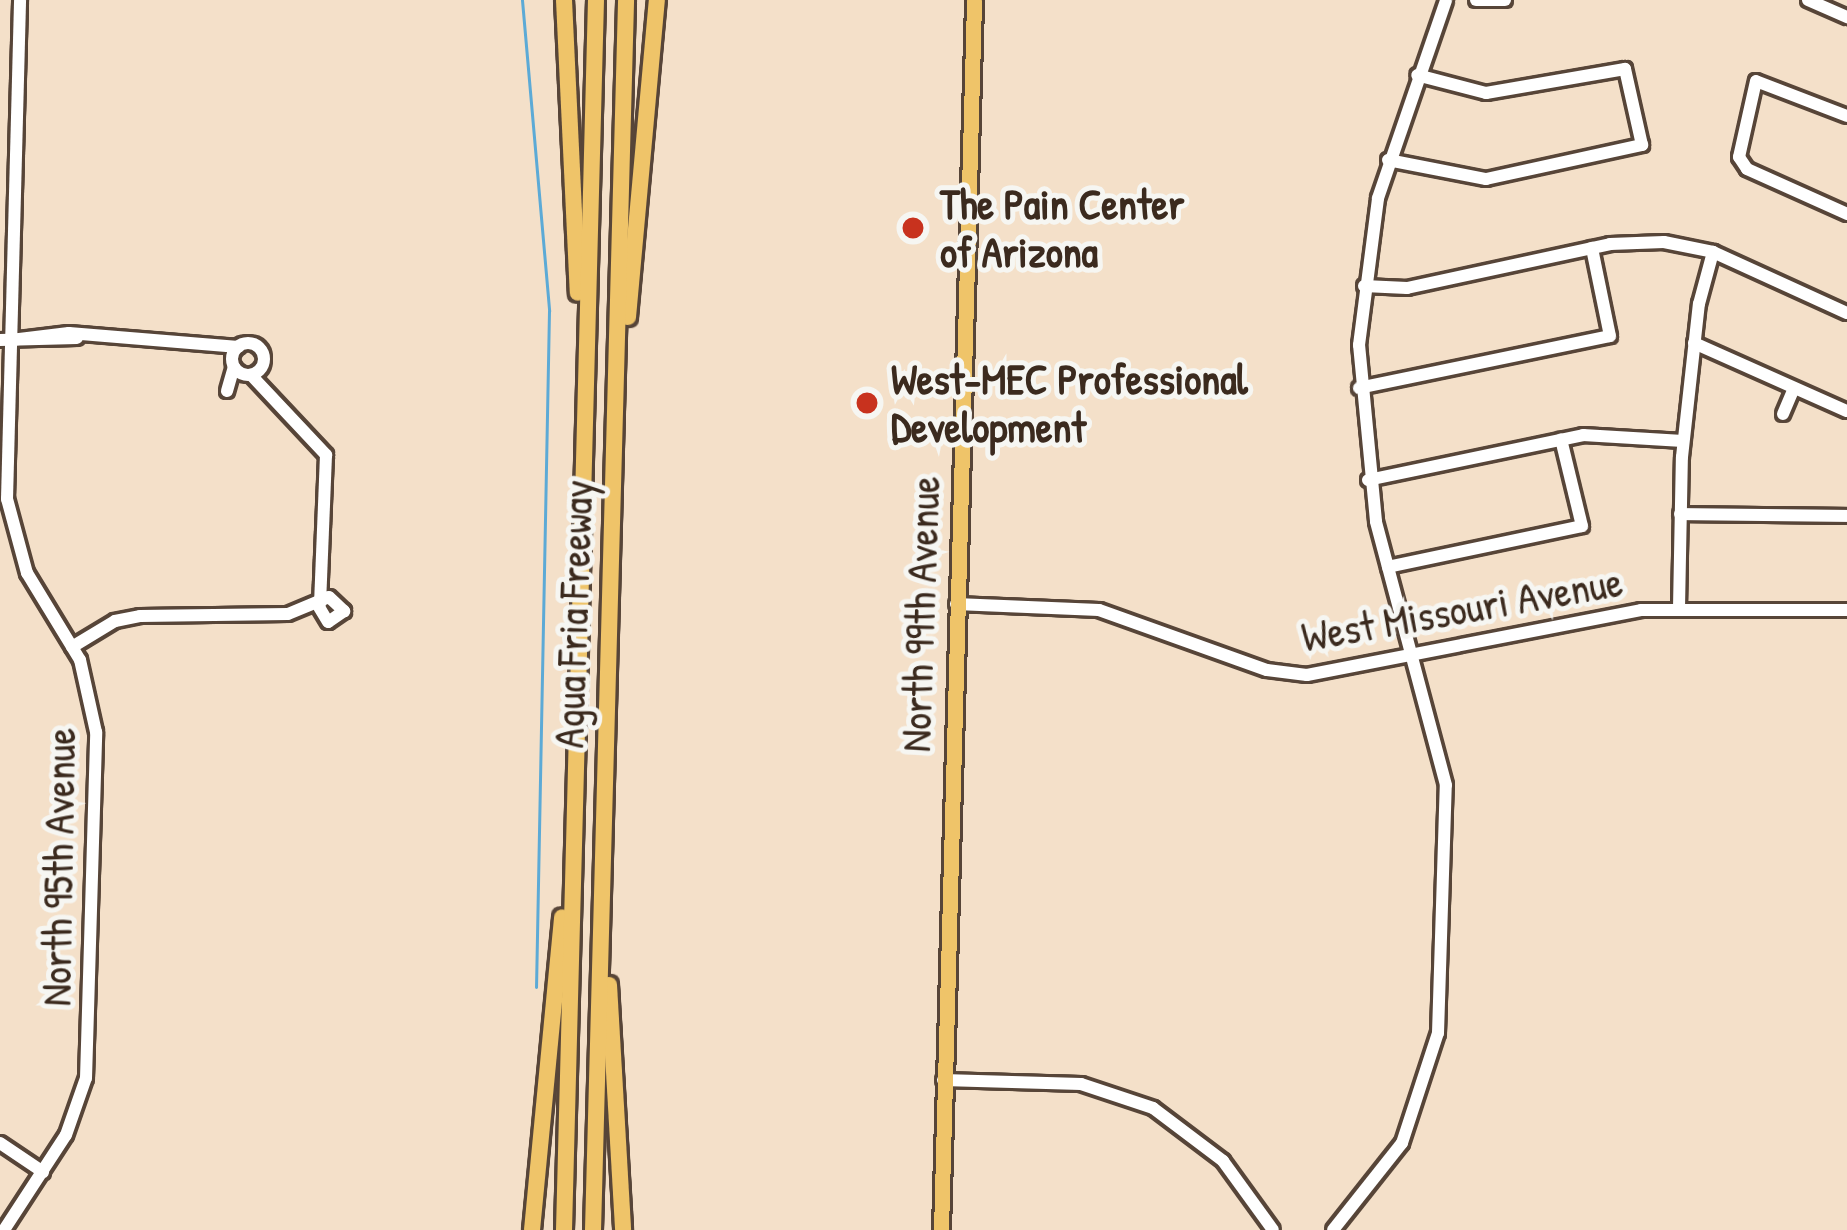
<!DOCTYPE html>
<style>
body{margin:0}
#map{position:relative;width:1847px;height:1230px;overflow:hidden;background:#f4e0c9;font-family:"Patrick Hand",sans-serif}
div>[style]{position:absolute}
.stream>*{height:3px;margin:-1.5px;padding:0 1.5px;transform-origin:1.5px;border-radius:1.5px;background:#5caad6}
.roads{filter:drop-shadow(3px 0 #574538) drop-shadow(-3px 0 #574538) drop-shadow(0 3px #574538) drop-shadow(0 -3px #574538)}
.minor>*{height:12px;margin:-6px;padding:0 6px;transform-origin:6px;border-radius:6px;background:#fff}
.minor>.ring{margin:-6px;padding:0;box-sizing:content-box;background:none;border:12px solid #fff;border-radius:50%}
.major>*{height:15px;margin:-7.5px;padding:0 7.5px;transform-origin:7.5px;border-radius:7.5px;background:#efc469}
.highway>*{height:16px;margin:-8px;padding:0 8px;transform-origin:8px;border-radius:8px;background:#efc469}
.dots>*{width:33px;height:33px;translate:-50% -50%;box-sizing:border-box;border:6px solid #f6f6f2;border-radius:50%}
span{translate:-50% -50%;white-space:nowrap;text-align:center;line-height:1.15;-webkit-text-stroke:10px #f6f6f2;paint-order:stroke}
.poi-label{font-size:42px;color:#3b2a1e;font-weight:700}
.left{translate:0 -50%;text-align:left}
.street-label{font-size:42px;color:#3b2a1e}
</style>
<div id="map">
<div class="stream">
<i style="left:522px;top:0;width:312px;rotate:85deg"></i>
<i style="left:549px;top:311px;width:676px;rotate:91.1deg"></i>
</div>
<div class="roads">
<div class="minor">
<i style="left:1476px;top:0;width:29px"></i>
<i style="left:1808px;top:0;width:43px;rotate:23.6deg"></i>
<i style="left:1847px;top:116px;width:97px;rotate:-159deg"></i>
<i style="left:1756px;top:81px;width:78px;rotate:102.6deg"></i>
<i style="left:1739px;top:157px;width:14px;rotate:56deg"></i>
<i style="left:1747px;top:169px;width:110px;rotate:24.2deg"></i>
<i style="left:1388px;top:160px;width:100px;rotate:11deg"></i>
<i style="left:1486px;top:179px;width:160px;rotate:-12.3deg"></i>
<i style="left:1642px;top:145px;width:78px;rotate:-102.6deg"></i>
<i style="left:1625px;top:69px;width:141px;rotate:170.2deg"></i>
<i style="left:1486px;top:93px;width:71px;rotate:-165.4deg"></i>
<i style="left:1364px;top:286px;width:43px;rotate:2.7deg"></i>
<i style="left:1407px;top:288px;width:208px;rotate:-12.2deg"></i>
<i style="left:1610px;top:244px;width:54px;rotate:-2.1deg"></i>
<i style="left:1664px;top:242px;width:50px;rotate:11.5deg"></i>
<i style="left:1713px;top:252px;width:147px;rotate:24.5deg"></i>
<i style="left:0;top:340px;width:77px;rotate:-1.5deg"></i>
<i style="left:11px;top:340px;width:58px;rotate:-6.9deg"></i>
<i style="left:69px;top:333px;width:170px;rotate:4.7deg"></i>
<i style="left:1694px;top:343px;width:167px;rotate:24deg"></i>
<i class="ring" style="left:232px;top:343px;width:20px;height:20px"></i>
<i style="left:251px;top:375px;width:110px;rotate:46.8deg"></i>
<i style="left:326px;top:455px;width:149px;rotate:92.3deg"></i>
<i style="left:1359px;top:388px;width:256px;rotate:-11.7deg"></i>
<i style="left:1610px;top:336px;width:90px;rotate:-101.6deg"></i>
<i style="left:227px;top:391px;width:25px;rotate:-74deg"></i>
<i style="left:1783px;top:414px;width:28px;rotate:-67deg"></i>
<i style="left:1368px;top:480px;width:220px;rotate:-11.8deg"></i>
<i style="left:1583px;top:435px;width:100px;rotate:3.4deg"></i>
<i style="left:1680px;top:514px;width:167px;rotate:0.7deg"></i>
<i style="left:1388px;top:567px;width:198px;rotate:-11.9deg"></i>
<i style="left:1582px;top:526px;width:89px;rotate:-103.6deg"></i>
<i style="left:956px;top:604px;width:143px;rotate:2.4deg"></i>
<i style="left:1099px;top:610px;width:178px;rotate:19.7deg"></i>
<i style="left:1267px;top:670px;width:40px;rotate:7.1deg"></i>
<i style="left:1307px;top:675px;width:340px;rotate:-11deg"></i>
<i style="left:1641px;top:610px;width:206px"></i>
<i style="left:1679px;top:608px;width:151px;rotate:-88.9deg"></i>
<i style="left:1682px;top:457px;width:154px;rotate:-83.7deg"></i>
<i style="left:1699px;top:304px;width:54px;rotate:-74.9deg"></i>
<i style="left:72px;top:647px;width:50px;rotate:-31.2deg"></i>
<i style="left:115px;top:621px;width:25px;rotate:-11deg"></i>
<i style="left:140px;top:616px;width:148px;rotate:-0.8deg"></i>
<i style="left:288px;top:614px;width:44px;rotate:-22.5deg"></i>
<i style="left:329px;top:597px;width:21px;rotate:43deg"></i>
<i style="left:344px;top:611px;width:19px;rotate:145deg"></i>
<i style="left:328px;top:622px;width:17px;rotate:-121deg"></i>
<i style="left:943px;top:1080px;width:138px;rotate:1.7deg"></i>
<i style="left:1081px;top:1084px;width:76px;rotate:18.4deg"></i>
<i style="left:1153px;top:1108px;width:88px;rotate:37.1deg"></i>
<i style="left:1223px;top:1161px;width:85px;rotate:54.1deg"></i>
<i style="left:0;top:1143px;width:52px;rotate:34deg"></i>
<i style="left:4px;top:1230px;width:113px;rotate:-56.9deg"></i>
<i style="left:66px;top:1135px;width:60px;rotate:-70.7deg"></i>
<i style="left:86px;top:1078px;width:346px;rotate:-88.3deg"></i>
<i style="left:96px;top:732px;width:74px;rotate:-102.5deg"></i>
<i style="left:80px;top:660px;width:102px;rotate:-121.3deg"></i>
<i style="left:27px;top:573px;width:77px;rotate:-105.1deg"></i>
<i style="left:7px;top:499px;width:499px;rotate:-88.5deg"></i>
<i style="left:1333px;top:1230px;width:111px;rotate:-51.6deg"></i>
<i style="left:1402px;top:1143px;width:116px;rotate:-71.9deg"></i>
<i style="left:1438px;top:1033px;width:248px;rotate:-88.2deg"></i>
<i style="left:1446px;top:785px;width:273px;rotate:-104.9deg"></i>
<i style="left:1376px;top:521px;width:177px;rotate:-95.5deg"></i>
<i style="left:1359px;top:345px;width:148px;rotate:-82.6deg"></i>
<i style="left:1378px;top:198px;width:209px;rotate:-71deg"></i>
</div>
<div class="major">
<i style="left:941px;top:1230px;width:1230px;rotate:-88.46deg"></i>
</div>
<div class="highway">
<i style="left:564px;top:0;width:293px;rotate:87.3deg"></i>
<i style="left:628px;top:317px;width:318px;rotate:-84.8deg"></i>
<i style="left:609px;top:985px;width:245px;rotate:86.7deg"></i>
<i style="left:532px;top:1230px;width:314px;rotate:-84.5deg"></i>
<i style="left:564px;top:1230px;width:1230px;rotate:-88.51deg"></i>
<i style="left:593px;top:1230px;width:1230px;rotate:-88.46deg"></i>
</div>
</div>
<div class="dots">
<i style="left:913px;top:228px;background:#c8321e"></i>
<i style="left:867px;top:403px;background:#c8321e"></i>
</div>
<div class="poi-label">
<span class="left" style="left:940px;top:228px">The Pain Center<br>of Arizona</span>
<span class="left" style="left:891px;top:403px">West-MEC Professional<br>Development</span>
</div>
<div class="street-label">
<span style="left:1462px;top:609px;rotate:-10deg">West Missouri Avenue</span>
<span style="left:573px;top:614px;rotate:-88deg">Agua Fria Freeway</span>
<span style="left:920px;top:614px;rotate:-88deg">North 99th Avenue</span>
<span style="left:58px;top:867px;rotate:-89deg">North 95th Avenue</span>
</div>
</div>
